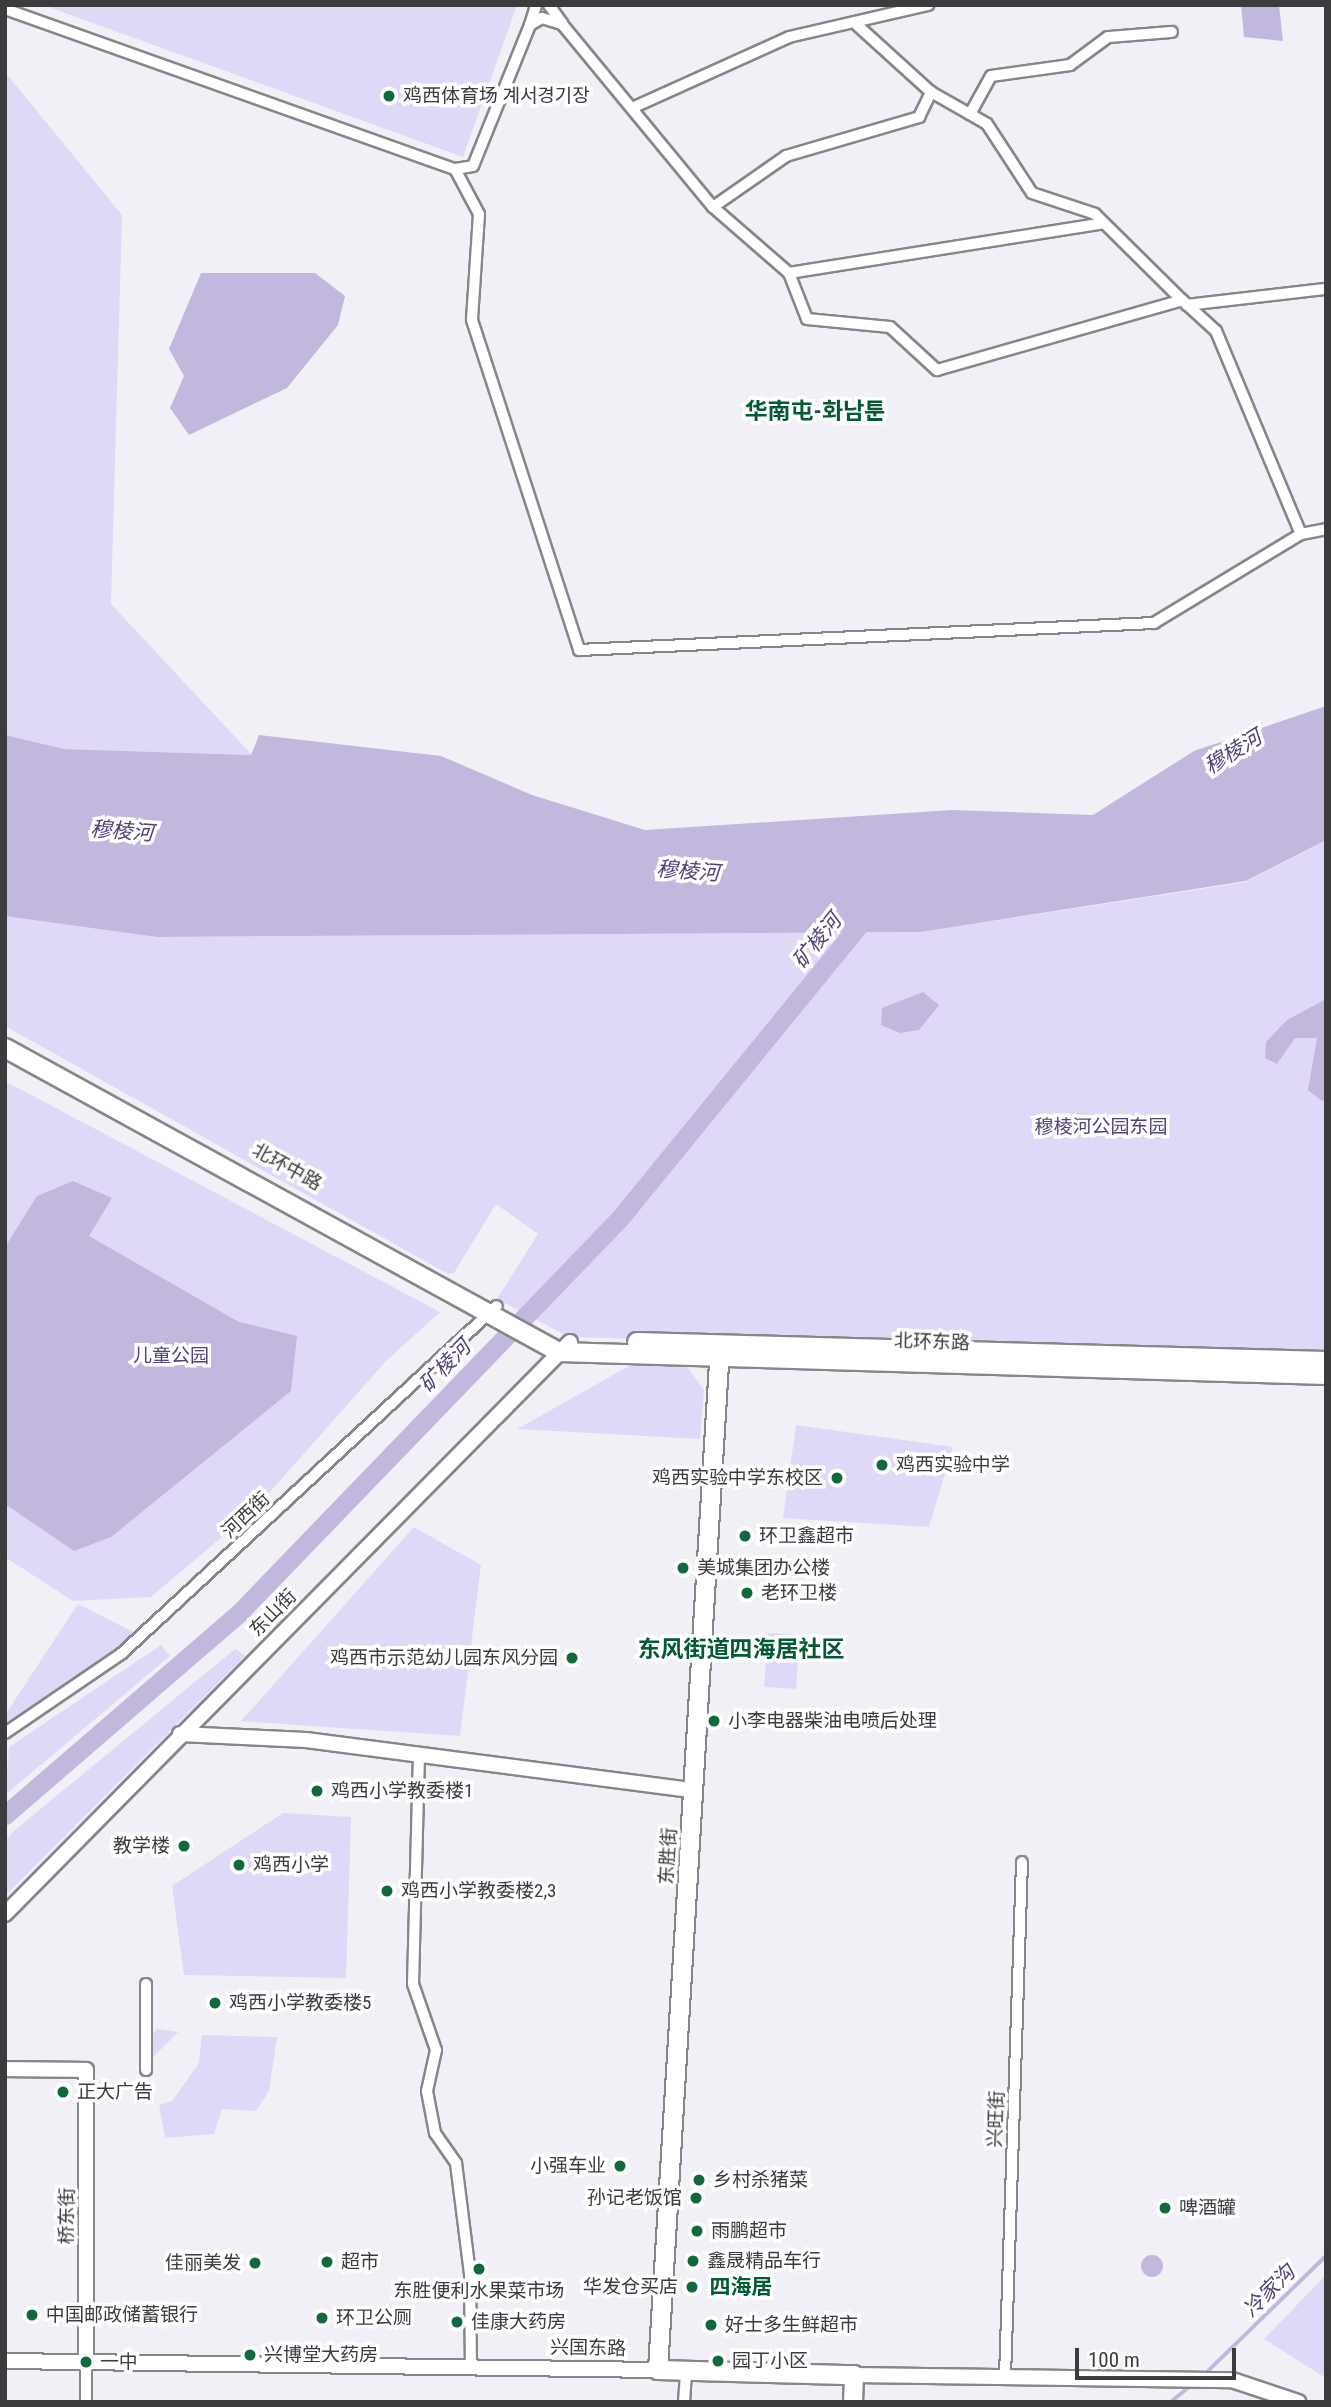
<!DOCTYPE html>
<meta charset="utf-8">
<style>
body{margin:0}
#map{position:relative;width:1331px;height:2407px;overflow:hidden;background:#f1f0f6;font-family:"Roboto Condensed","Noto Sans SC","Noto Sans KR",sans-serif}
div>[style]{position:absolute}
.green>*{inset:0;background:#e0d8f7}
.water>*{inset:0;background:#c2b8de}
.round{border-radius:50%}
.stream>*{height:3.5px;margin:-1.75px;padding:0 1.75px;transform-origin:1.75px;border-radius:1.75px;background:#c2b8de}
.river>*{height:19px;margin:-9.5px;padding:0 9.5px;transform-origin:9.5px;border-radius:9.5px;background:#c2b8de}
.roads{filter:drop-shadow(2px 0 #87868b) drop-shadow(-2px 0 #87868b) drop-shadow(0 2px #87868b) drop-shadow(0 -2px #87868b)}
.street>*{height:10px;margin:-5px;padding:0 5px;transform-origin:5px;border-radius:5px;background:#fff}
.secondary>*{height:14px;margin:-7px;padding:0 7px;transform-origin:7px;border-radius:7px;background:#fff}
.highway>*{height:18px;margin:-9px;padding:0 9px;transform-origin:9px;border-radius:9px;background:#fff}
.dots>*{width:19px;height:19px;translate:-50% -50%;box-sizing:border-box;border:4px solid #fefeff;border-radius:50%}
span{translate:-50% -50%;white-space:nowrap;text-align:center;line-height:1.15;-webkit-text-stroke:7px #fefeff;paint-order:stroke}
.poi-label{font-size:19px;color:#3c3b3e}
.left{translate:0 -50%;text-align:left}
.right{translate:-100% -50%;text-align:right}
.park-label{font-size:19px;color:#534376}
.street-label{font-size:19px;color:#3c3b3e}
.water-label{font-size:21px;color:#534275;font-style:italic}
.neighbourhood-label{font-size:21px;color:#045a32;font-weight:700}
.quarter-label{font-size:23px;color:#045a32;font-weight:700}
.frame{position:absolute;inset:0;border:7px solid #3c3b3e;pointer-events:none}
.scale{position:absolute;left:1075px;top:2348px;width:161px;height:32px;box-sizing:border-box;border:4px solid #3c3b3e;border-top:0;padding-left:9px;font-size:21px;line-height:24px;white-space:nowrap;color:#3c3b3e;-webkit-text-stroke:5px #fefeff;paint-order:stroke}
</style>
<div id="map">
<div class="green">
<i style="clip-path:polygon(43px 5px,517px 5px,463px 157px)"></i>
<i style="clip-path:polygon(5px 72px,122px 215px,111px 604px,252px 755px,64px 749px,5px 735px)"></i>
<i style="clip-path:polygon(1326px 840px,1326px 1357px,569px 1337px,497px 1299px,538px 1234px,496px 1204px,454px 1273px,448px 1274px,5px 1026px,5px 915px,157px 937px,921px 932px,1246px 882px)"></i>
<i style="clip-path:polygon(5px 1081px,440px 1312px,386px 1361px,255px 1509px,151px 1597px,73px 1601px,5px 1557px)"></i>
<i style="clip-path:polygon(629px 1366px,687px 1366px,704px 1390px,700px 1439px,517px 1429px)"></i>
<i style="clip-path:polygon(796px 1425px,953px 1447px,929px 1527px,783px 1518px)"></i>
<i style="clip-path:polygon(414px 1527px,481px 1565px,460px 1736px,241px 1721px)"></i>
<i style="clip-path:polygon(78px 1604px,137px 1634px,5px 1727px,5px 1715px)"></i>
<i style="clip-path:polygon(768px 1633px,800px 1635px,796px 1689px,764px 1687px)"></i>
<i style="clip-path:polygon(161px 1645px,170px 1656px,5px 1795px,9px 1747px)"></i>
<i style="clip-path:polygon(235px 1649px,245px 1656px,5px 1896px,5px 1841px,15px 1830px)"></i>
<i style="clip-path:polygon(283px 1813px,351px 1817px,346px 1978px,184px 1975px,172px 1886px)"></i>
<i style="clip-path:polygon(157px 2029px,178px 2032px,152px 2058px,150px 2037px)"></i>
<i style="clip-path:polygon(202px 2035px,277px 2037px,269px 2091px,256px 2111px,222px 2109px,214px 2134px,165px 2138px,159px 2105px,172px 2101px,199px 2063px)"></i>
<i style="clip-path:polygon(1326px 2275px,1326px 2378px,1264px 2339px)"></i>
</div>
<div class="water">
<i style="clip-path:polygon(1241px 5px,1279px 5px,1283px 41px,1244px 37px)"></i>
<i style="clip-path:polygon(201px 273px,315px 273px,345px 296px,338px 325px,287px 388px,189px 435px,170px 408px,184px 376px,169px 349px)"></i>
<i style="clip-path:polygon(1326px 706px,1326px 840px,1246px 881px,921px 932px,157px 937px,5px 916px,5px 735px,64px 749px,251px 755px,259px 735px,441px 756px,532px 795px,645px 830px,952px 810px,1093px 815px,1194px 751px)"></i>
<i style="clip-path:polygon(923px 992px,939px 1005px,919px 1030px,900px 1033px,881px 1025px,882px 1008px)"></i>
<i style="clip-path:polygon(1326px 999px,1326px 1100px,1322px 1101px,1308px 1090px,1317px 1038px,1295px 1038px,1277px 1064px,1265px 1058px,1266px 1042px,1287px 1020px)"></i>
<i style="clip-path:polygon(73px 1181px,112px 1198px,89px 1236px,239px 1322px,297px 1336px,291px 1391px,111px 1537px,74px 1551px,5px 1504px,5px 1247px,37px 1196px)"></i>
<i class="round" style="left:1141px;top:2255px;width:22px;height:22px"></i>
</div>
<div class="stream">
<i style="left:1203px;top:2376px;width:172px;rotate:-44.3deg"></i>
<i style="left:1171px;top:2402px;width:26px;rotate:-40deg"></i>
</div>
<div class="river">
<i style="left:5px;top:1815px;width:308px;rotate:-40.8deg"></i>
<i style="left:238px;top:1614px;width:550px;rotate:-46.03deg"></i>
<i style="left:620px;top:1218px;width:394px;rotate:-50.8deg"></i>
</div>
<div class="roads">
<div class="street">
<i style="left:549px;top:5px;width:22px;rotate:54deg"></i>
<i style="left:5px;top:9px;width:478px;rotate:19.6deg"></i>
<i style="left:455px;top:169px;width:18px;rotate:-9deg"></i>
<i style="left:473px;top:166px;width:152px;rotate:-68deg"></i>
<i style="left:530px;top:25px;width:14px;rotate:-30deg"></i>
<i style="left:542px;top:18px;width:21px;rotate:17deg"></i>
<i style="left:562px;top:24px;width:237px;rotate:50.5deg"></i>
<i style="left:713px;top:207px;width:101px;rotate:41deg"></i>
<i style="left:789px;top:273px;width:49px;rotate:68.6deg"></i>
<i style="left:807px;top:319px;width:83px;rotate:5.5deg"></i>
<i style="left:890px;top:327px;width:64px;rotate:42.5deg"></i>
<i style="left:937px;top:370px;width:255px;rotate:-15.9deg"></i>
<i style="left:1182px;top:300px;width:46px;rotate:42.4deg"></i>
<i style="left:1216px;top:331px;width:220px;rotate:67.3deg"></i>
<i style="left:1301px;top:534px;width:25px;rotate:-11deg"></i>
<i style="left:530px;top:25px;width:21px;rotate:-73deg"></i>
<i style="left:857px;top:25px;width:100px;rotate:42.2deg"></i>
<i style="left:931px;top:92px;width:64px;rotate:29.7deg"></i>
<i style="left:987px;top:124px;width:82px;rotate:56.9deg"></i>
<i style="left:1032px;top:193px;width:66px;rotate:18.4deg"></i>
<i style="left:1095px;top:214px;width:122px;rotate:44.7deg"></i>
<i style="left:632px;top:108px;width:172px;rotate:-24.3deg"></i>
<i style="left:789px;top:37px;width:143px;rotate:-13deg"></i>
<i style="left:970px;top:114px;width:43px;rotate:-61.1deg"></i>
<i style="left:991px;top:76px;width:80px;rotate:-7.9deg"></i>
<i style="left:1070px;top:65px;width:47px;rotate:-36.4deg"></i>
<i style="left:1108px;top:37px;width:64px;rotate:-4.5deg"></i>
<i style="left:455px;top:169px;width:51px;rotate:61.9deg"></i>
<i style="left:479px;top:214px;width:106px;rotate:93.8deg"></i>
<i style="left:472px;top:320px;width:347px;rotate:72deg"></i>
<i style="left:579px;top:650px;width:576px;rotate:-2.69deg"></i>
<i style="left:1154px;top:623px;width:172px;rotate:-31.2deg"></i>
<i style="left:713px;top:207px;width:89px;rotate:-34.9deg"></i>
<i style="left:786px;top:156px;width:139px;rotate:-16.3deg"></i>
<i style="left:919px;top:117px;width:28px;rotate:-64deg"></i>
<i style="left:789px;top:273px;width:318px;rotate:-9deg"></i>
<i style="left:1187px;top:305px;width:140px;rotate:-6.6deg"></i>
<i style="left:5px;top:1733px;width:140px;rotate:-34.3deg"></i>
<i style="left:121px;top:1654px;width:512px;rotate:-42.79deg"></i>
<i style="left:419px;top:1755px;width:229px;rotate:91.5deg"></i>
<i style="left:413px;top:1984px;width:70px;rotate:70.8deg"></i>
<i style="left:436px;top:2050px;width:42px;rotate:102.4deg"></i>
<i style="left:427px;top:2091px;width:43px;rotate:79.2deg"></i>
<i style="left:435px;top:2133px;width:37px;rotate:55deg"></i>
<i style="left:456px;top:2163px;width:112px;rotate:82.8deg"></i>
<i style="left:470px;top:2274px;width:94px;rotate:89.4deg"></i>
<i style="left:146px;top:1984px;width:86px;rotate:90deg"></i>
<i style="left:1005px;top:2377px;width:515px;rotate:-88.11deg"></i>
<i style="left:86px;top:2402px;width:40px;rotate:-90deg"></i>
<i style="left:684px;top:2402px;width:31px;rotate:-86deg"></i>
</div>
<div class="secondary">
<i style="left:180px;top:1734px;width:126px;rotate:2.7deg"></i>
<i style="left:306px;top:1740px;width:390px;rotate:7.4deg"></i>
<i style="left:5px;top:1914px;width:804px;rotate:-45.35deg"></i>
<i style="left:5px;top:2069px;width:81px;rotate:0.7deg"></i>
<i style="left:86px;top:2070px;width:292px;rotate:90deg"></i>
<i style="left:5px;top:2361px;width:653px;rotate:0.79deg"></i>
<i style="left:854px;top:2375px;width:378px;rotate:0.8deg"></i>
<i style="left:1232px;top:2380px;width:70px;rotate:18.4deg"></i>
</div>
<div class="highway">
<i style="left:5px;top:1048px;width:632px;rotate:28.76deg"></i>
<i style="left:559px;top:1352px;width:767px;rotate:1.72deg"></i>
<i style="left:637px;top:1342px;width:689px;rotate:1.58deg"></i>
<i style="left:720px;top:1347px;width:1025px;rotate:93.47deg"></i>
<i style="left:658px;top:2370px;width:196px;rotate:1.5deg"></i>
<i style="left:854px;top:2375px;width:27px;rotate:92deg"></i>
</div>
</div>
<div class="dots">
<i style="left:389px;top:96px;background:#0f693c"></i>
<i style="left:882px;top:1465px;background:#0f693c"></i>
<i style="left:837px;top:1478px;background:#0f693c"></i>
<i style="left:745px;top:1536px;background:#0f693c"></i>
<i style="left:683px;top:1568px;background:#0f693c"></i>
<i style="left:747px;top:1593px;background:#0f693c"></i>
<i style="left:572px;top:1658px;background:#0f693c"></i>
<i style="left:714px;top:1721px;background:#0f693c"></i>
<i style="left:317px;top:1791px;background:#0f693c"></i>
<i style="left:184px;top:1846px;background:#0f693c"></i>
<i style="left:239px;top:1865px;background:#0f693c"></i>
<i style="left:387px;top:1891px;background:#0f693c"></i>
<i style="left:215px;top:2003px;background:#0f693c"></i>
<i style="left:63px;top:2092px;background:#0f693c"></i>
<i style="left:620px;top:2166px;background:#0f693c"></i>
<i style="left:699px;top:2180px;background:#0f693c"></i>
<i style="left:696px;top:2198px;background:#0f693c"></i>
<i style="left:1165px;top:2208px;background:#0f693c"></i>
<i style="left:697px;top:2231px;background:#0f693c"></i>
<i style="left:693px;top:2261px;background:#0f693c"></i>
<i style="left:327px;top:2262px;background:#0f693c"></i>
<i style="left:255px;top:2263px;background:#0f693c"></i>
<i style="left:479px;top:2269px;background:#0f693c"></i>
<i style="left:692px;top:2287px;background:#0f693c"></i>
<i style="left:32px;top:2315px;background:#0f693c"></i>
<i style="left:322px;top:2318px;background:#0f693c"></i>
<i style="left:457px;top:2322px;background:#0f693c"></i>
<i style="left:711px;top:2325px;background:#0f693c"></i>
<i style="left:250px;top:2355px;background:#0f693c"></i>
<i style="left:718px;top:2361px;background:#0f693c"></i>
<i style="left:86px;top:2362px;background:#0f693c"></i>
</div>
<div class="poi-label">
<span class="left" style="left:403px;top:96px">鸡西体育场 계서경기장</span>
<span class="left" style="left:896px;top:1465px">鸡西实验中学</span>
<span class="right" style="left:823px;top:1478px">鸡西实验中学东校区</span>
<span class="left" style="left:759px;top:1536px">环卫鑫超市</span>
<span class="left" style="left:697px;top:1568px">美城集团办公楼</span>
<span class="left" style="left:761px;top:1593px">老环卫楼</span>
<span class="right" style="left:558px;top:1658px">鸡西市示范幼儿园东风分园</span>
<span class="left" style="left:728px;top:1721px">小李电器柴油电喷后处理</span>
<span class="left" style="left:331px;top:1791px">鸡西小学教委楼1</span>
<span class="right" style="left:170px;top:1846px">教学楼</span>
<span class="left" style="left:253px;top:1865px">鸡西小学</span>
<span class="left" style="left:401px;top:1891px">鸡西小学教委楼2,3</span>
<span class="left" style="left:229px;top:2003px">鸡西小学教委楼5</span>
<span class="left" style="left:77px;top:2092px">正大广告</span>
<span class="right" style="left:606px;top:2166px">小强车业</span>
<span class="left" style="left:713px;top:2180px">乡村杀猪菜</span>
<span class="right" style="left:682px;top:2198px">孙记老饭馆</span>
<span class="left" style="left:1179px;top:2208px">啤酒罐</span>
<span class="left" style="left:711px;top:2231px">雨鹏超市</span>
<span class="left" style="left:707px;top:2261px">鑫晟精品车行</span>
<span class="left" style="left:341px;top:2262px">超市</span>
<span class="right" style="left:241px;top:2263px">佳丽美发</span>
<span class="right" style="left:678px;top:2287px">华发仓买店</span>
<span style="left:479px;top:2291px">东胜便利水果菜市场</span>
<span class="left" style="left:46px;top:2315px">中国邮政储蓄银行</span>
<span class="left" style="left:336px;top:2318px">环卫公厕</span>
<span class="left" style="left:471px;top:2322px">佳康大药房</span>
<span class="left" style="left:725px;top:2325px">好士多生鲜超市</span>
<span class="left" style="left:264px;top:2355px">兴博堂大药房</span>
<span class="left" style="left:732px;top:2361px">园丁小区</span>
<span class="left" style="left:100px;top:2362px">一中</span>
</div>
<div class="park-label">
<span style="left:1101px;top:1127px">穆棱河公园东园</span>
<span style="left:171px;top:1356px">儿童公园</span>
</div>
<div class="street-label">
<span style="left:287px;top:1167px;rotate:29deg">北环中路</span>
<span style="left:932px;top:1342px;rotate:2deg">北环东路</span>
<span style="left:246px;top:1515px;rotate:-43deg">河西街</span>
<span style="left:273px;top:1613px;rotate:-45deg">东山街</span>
<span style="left:668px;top:1856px;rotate:-87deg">东胜街</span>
<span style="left:996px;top:2119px;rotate:-88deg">兴旺街</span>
<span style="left:67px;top:2216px;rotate:-90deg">桥东街</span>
<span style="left:588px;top:2348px;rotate:1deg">兴国东路</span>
</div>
<div class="water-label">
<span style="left:1233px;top:752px;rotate:-32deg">穆棱河</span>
<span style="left:122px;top:831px;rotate:4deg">穆棱河</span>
<span style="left:688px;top:871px;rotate:4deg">穆棱河</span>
<span style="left:817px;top:941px;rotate:-51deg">矿棱河</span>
<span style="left:445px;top:1366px;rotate:-46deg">矿棱河</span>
<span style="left:1269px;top:2291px;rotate:-45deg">冷家沟</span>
</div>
<div class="neighbourhood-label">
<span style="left:741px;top:2287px">四海居</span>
</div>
<div class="quarter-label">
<span style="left:815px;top:412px">华南屯-화남툰</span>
<span style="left:741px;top:1650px">东风街道四海居社区</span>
</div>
<div class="frame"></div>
<div class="scale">100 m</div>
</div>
